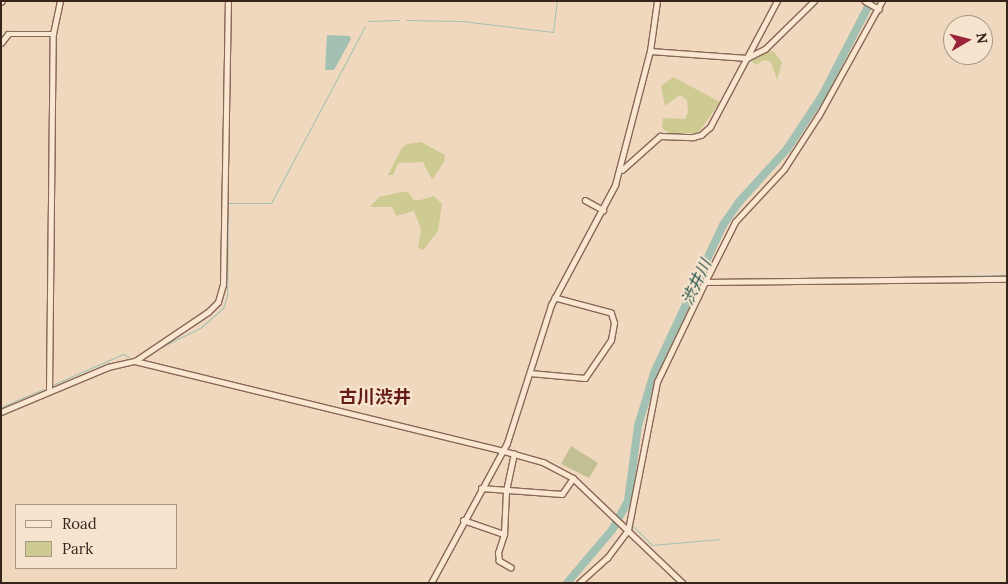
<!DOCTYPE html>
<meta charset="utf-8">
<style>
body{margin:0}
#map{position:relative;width:1008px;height:584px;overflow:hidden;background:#efd8be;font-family:Lora,"Noto Sans JP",serif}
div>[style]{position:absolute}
.green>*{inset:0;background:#cecb92}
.cemetery>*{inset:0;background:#c2c092}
.water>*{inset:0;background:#a2c1b2}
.stream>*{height:1px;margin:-0.5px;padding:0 0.5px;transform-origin:0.5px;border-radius:0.5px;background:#a2c1b2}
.river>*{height:8px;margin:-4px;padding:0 4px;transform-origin:4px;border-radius:4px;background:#a2c1b2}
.roads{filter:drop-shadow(1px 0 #886856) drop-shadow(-1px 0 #886856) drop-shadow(0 1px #886856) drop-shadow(0 -1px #886856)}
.minor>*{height:4.5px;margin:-2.25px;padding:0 2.25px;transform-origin:2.25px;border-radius:2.25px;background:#fae7d1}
span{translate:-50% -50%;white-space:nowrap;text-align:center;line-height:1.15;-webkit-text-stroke:4px #f7e4ce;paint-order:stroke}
.water-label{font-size:16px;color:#2a584d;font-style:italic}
.quarter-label{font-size:18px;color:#651c19;font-weight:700}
.frame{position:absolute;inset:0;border:2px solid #37241b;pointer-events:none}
.legend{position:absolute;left:15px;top:504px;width:162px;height:65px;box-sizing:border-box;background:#f7e4ce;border:1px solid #aa9786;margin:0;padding:6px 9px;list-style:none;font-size:15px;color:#37241b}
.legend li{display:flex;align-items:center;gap:10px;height:25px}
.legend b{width:25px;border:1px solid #aa9786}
.north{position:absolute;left:943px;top:15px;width:50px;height:50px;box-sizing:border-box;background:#f7e4ce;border:1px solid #aa9786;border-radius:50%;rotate:82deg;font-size:14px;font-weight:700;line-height:20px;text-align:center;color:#37241b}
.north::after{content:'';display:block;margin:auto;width:18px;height:22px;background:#9a2438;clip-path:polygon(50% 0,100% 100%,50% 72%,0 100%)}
</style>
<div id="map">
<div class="green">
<i style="clip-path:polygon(767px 50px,774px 52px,782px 62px,777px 80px,771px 62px,764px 60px,756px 65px,751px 61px)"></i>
<i style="clip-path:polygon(673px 77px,720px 102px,698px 133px,669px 133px,662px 128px,663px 118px,685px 119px,688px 112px,687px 100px,680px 95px,665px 106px,661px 86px)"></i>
<i style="clip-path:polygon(421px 142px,445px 155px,444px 162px,432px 180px,423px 162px,398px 163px,393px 175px,388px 175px,402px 148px,407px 144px)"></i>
<i style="clip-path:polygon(402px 192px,408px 192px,414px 200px,420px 200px,434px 196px,442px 204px,438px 231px,423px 250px,418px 248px,421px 229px,414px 211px,396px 216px,392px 207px,370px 207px,379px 197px)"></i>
</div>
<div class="cemetery">
<i style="clip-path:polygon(571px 446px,598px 463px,589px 478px,561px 464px)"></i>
</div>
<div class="water">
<i style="clip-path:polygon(327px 35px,350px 36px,351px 39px,334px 70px,325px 70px)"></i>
</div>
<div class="stream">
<i style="left:406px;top:20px;width:56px;rotate:1deg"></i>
<i style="left:462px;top:21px;width:92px;rotate:6.9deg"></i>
<i style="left:553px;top:32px;width:31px;rotate:-83deg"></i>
<i style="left:368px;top:21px;width:31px;rotate:-2deg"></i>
<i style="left:228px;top:203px;width:43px"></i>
<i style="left:271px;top:203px;width:200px;rotate:-62deg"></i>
<i style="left:699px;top:275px;width:5px;rotate:22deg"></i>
<i style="left:876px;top:277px;width:131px;rotate:-0.9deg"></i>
<i style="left:750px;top:279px;width:121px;rotate:-0.5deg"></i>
<i style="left:155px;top:350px;width:50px;rotate:-26.1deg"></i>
<i style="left:200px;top:328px;width:30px;rotate:-41deg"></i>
<i style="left:223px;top:308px;width:13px;rotate:-72deg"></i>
<i style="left:227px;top:296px;width:86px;rotate:-89.3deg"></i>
<i style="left:52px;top:385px;width:77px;rotate:-23.6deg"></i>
<i style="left:123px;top:354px;width:7px;rotate:27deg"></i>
<i style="left:1px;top:407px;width:46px;rotate:-23.2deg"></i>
<i style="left:633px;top:526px;width:27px;rotate:45deg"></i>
<i style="left:652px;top:545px;width:68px;rotate:-5deg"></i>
<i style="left:612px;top:530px;width:8px;rotate:-30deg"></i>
</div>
<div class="river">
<i style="left:567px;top:583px;width:70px;rotate:-49.7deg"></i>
<i style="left:612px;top:530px;width:33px;rotate:-61deg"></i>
<i style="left:628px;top:501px;width:76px;rotate:-82.4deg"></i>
<i style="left:638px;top:426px;width:55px;rotate:-73.2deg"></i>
<i style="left:654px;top:373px;width:163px;rotate:-65deg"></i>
<i style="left:723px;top:225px;width:28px;rotate:-55deg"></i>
<i style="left:739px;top:202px;width:72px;rotate:-47.8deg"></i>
<i style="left:787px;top:149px;width:64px;rotate:-56.6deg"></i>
<i style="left:822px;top:96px;width:107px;rotate:-62.7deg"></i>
</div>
<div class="roads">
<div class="minor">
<i style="left:865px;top:1px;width:16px;rotate:30deg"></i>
<i style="left:1px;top:2px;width:1px;rotate:-45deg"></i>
<i style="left:1px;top:43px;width:11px;rotate:-52deg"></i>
<i style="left:8px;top:34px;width:45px"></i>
<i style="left:650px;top:51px;width:97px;rotate:4.1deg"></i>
<i style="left:747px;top:58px;width:20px;rotate:-27deg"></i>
<i style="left:765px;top:49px;width:69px;rotate:-44.4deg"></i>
<i style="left:622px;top:170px;width:51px;rotate:-41.8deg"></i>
<i style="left:660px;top:136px;width:33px;rotate:2deg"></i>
<i style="left:693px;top:137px;width:8px;rotate:-14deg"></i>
<i style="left:701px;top:135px;width:12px;rotate:-42deg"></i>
<i style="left:710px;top:127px;width:143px;rotate:-62deg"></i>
<i style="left:585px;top:200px;width:21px;rotate:29deg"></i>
<i style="left:705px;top:282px;width:67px;rotate:-63.4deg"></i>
<i style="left:735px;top:222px;width:72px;rotate:-47.2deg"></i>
<i style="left:784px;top:169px;width:64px;rotate:-57.1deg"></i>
<i style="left:819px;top:115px;width:130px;rotate:-61.1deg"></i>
<i style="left:135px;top:361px;width:88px;rotate:-33.9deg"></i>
<i style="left:208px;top:312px;width:14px;rotate:-45deg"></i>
<i style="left:218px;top:302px;width:18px;rotate:-74deg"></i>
<i style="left:223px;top:285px;width:284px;rotate:-89deg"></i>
<i style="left:530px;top:373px;width:55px;rotate:5.2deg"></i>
<i style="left:585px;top:378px;width:46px;rotate:-55.6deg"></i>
<i style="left:611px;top:340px;width:17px;rotate:-80deg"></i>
<i style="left:614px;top:323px;width:10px;rotate:-107deg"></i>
<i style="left:611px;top:313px;width:58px;rotate:-165deg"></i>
<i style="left:49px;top:391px;width:357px;rotate:-89.4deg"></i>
<i style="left:53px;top:34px;width:34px;rotate:-78deg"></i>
<i style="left:1px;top:412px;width:116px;rotate:-22.8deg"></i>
<i style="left:108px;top:367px;width:28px;rotate:-13deg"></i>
<i style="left:135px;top:361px;width:380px;rotate:13.7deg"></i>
<i style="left:504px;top:451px;width:41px;rotate:15.8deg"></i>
<i style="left:543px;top:462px;width:34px;rotate:28deg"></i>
<i style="left:573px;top:478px;width:152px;rotate:43.7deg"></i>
<i style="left:481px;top:488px;width:81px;rotate:4.2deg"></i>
<i style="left:562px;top:494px;width:19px;rotate:-55deg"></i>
<i style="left:463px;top:520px;width:43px;rotate:18.9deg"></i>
<i style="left:511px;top:568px;width:14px;rotate:-150deg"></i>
<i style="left:499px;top:561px;width:8px;rotate:-97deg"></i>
<i style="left:498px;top:553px;width:20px;rotate:-72deg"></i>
<i style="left:504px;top:534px;width:43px;rotate:-87.3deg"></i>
<i style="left:506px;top:491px;width:38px;rotate:-78deg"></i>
<i style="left:431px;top:583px;width:159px;rotate:-61.5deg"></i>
<i style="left:507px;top:443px;width:145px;rotate:-72.3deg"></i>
<i style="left:551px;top:305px;width:136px;rotate:-61.9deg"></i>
<i style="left:615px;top:185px;width:138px;rotate:-75.4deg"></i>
<i style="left:650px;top:51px;width:50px;rotate:-82deg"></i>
<i style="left:579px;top:583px;width:38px;rotate:-42deg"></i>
<i style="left:607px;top:558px;width:35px;rotate:-53deg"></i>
<i style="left:628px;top:530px;width:151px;rotate:-78.9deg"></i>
<i style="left:657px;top:382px;width:111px;rotate:-64.4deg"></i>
<i style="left:705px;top:282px;width:302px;rotate:-0.6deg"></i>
</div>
</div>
<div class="water-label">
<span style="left:696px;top:282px;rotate:-65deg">渋井川</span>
</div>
<div class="quarter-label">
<span style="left:375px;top:397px">古川渋井</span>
</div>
<div class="frame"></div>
<ul class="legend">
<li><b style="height:6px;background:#fae7d1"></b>Road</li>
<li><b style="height:14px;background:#cecb92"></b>Park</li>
</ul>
<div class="north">N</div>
</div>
